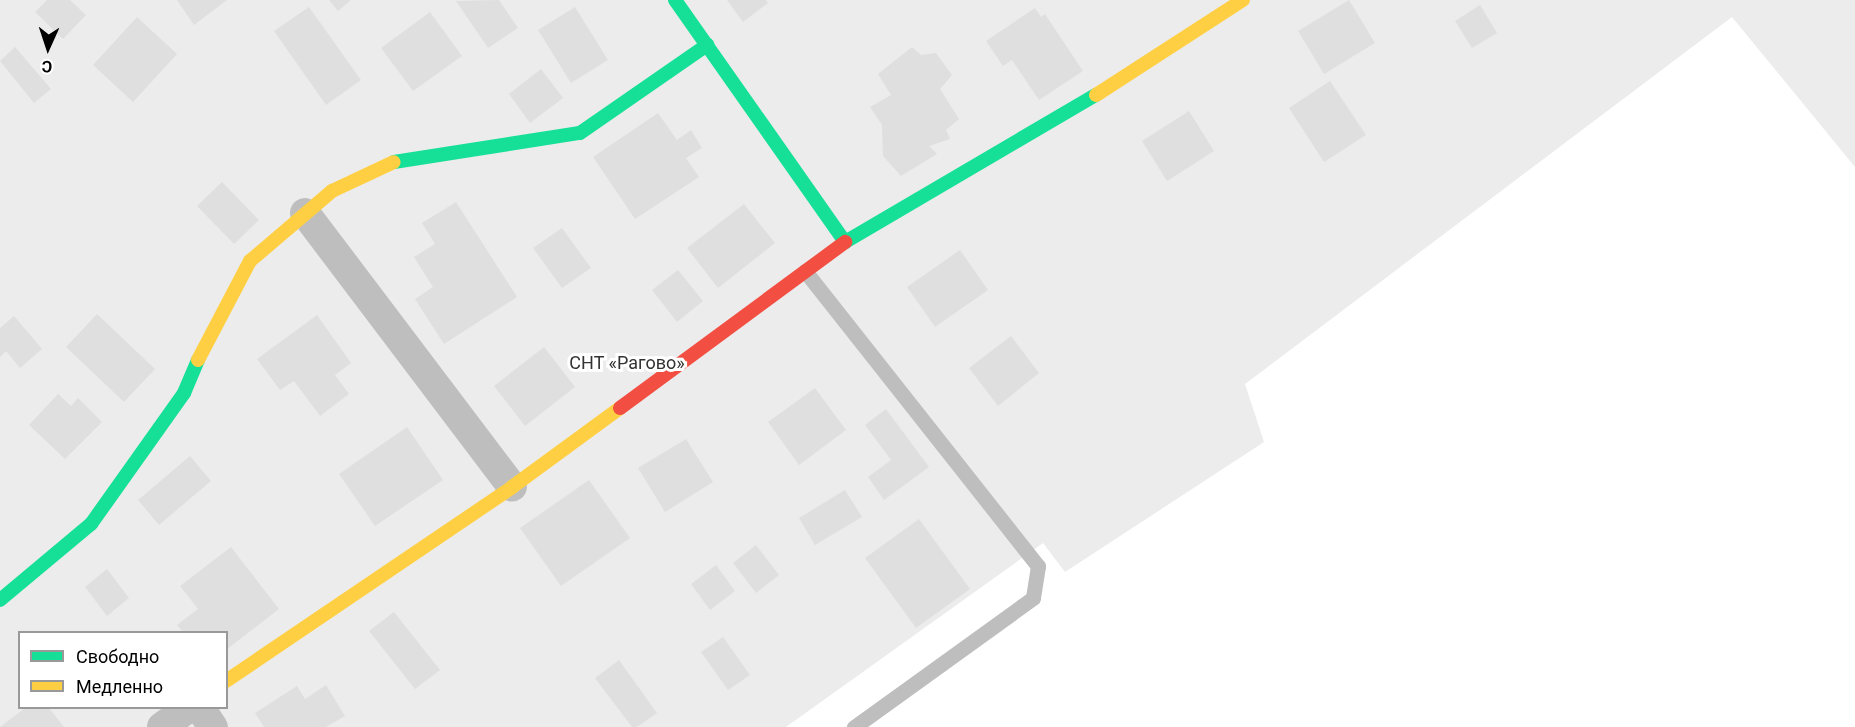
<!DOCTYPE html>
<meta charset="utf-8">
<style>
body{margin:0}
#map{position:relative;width:1855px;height:727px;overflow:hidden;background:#fff;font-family:Roboto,sans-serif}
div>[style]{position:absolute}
.green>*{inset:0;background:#ececec}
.building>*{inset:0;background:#dfdfdf}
.lane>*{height:15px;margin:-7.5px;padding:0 7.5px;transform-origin:7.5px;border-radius:7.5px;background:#bebebe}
.street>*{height:30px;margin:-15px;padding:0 15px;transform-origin:15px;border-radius:15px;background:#bebebe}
.fast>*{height:14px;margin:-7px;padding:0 7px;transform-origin:7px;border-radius:7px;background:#16e098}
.slow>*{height:14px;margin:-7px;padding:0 7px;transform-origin:7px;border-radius:7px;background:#ffcf43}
.jam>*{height:14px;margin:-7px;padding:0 7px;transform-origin:7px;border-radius:7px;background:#f24e42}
span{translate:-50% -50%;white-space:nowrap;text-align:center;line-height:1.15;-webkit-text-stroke:6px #fff;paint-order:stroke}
.park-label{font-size:18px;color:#333}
.legend{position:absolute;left:18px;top:631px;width:210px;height:78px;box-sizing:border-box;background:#fff;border:2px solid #999;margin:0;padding:8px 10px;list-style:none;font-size:18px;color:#000}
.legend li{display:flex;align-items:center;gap:12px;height:30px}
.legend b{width:30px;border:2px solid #999}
.north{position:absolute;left:18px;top:18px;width:60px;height:60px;-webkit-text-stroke:4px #fff;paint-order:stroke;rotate:183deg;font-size:16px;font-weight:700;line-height:24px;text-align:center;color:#000}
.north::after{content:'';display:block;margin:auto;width:21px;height:27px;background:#000;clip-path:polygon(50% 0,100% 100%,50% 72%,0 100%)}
</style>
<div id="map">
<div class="green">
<i style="clip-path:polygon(evenodd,0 0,1855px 0,1855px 167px,1732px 17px,1245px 384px,1264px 442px,1065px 572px,1043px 543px,786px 727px,0 727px,0 0,20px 632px,226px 632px,226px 708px,20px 708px,20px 632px)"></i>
</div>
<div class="building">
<i style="clip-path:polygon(47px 0,70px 0,86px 15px,63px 39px,35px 12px)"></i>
<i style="clip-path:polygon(177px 0,227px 0,194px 25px)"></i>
<i style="clip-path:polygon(329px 0,351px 0,338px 11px)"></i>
<i style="clip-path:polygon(499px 0,518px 28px,488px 48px,456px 1px)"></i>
<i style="clip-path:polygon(727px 0,766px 0,768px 3px,743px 22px)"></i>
<i style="clip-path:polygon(1349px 0,1375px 43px,1324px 74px,1298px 31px)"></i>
<i style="clip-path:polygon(1480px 5px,1497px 33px,1472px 48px,1455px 21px)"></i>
<i style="clip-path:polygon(309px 7px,361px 80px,326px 105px,274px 31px)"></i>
<i style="clip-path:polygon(575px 7px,608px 60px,571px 83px,538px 30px)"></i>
<i style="clip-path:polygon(1035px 8px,1041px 17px,1045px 14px,1083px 71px,1039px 100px,1012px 60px,1003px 66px,986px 41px)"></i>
<i style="clip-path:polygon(430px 12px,462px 56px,413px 91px,381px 48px)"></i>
<i style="clip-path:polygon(137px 17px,177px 54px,133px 102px,93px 65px)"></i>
<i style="clip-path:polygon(15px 47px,51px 89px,34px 103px,0 61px)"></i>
<i style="clip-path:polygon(912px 47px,921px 55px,936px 53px,952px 75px,940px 89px,959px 119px,946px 130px,950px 139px,929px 146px,937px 154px,901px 176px,883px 156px,882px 125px,870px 107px,891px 95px,878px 74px)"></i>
<i style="clip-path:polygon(541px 69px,563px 98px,530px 123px,509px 94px)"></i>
<i style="clip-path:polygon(1330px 81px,1366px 135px,1324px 162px,1289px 108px)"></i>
<i style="clip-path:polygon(1189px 111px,1214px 151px,1167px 181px,1142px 141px)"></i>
<i style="clip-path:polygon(658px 113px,677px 140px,691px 130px,702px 148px,686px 158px,699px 177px,635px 219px,593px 157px)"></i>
<i style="clip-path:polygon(222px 182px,259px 220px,234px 244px,197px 206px)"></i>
<i style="clip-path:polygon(456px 202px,517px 297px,444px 344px,415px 299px,433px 287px,414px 257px,435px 244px,422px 223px)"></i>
<i style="clip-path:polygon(744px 204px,775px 243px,718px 288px,687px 248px)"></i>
<i style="clip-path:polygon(562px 228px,591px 268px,562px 288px,533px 248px)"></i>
<i style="clip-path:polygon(960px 250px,988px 290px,935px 327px,907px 287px)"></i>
<i style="clip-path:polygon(678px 270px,703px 301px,677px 322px,652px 290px)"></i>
<i style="clip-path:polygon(97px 314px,155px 369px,124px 402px,66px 347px)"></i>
<i style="clip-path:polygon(317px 315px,351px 363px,335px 375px,349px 394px,320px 416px,294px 381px,280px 390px,257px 359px)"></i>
<i style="clip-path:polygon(14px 316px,42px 349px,20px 368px,6px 351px,0 357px,0 328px)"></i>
<i style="clip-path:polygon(1011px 336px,1039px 373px,998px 406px,969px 368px)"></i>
<i style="clip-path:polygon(544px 347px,575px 387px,525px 426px,494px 386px)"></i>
<i style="clip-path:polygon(815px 388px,846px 430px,799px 465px,768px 422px)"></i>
<i style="clip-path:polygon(58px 394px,71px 406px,78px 398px,102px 422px,65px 459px,29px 425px)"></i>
<i style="clip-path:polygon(886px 409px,929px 467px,884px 500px,868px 477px,891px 460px,865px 425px)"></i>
<i style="clip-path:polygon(407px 427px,443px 480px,375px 526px,339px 474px)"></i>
<i style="clip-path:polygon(686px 439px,713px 482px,665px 512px,638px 468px)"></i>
<i style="clip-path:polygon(190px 456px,211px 481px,159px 525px,138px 500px)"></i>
<i style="clip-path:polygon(589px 480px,630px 538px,561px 586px,520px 528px)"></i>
<i style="clip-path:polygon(845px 490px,862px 517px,815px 545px,799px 518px)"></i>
<i style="clip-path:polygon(919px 519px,970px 589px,916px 628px,865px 558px)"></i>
<i style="clip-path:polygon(756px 545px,779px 575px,756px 593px,733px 563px)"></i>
<i style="clip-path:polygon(231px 547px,279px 609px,226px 650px,226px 632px,183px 632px,177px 625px,198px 609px,180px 586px)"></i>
<i style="clip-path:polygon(716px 565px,735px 591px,710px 610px,691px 584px)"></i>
<i style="clip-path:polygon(107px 569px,129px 598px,107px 616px,85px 587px)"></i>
<i style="clip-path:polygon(394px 612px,440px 670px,415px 689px,369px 631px)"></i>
<i style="clip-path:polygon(723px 637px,750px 675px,728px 690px,701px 652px)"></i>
<i style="clip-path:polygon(619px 660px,657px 713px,637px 727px,632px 727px,595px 678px)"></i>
<i style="clip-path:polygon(326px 685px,345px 716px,326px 727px,264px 727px,255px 713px,297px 686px,305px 699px)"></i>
<i style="clip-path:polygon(25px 708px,49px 708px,64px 727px,0 727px)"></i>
</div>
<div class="lane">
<i style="left:805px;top:271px;width:376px;rotate:51.7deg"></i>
<i style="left:1038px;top:566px;width:32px;rotate:99deg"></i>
<i style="left:1033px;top:598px;width:221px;rotate:144.2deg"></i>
</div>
<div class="street">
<i style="left:305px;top:213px;width:343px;rotate:52.9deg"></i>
<i style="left:200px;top:708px;width:23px;rotate:56deg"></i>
<i style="left:162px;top:727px;width:32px;rotate:-36deg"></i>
</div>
<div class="fast">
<i style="left:675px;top:0;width:296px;rotate:54.9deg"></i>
<i style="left:845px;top:242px;width:291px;rotate:-30.4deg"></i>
<i style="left:394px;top:162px;width:188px;rotate:-8.9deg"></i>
<i style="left:580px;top:133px;width:155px;rotate:-34.7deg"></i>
<i style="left:0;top:600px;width:119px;rotate:-39.9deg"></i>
<i style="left:91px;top:524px;width:161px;rotate:-54.6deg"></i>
<i style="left:184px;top:393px;width:36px;rotate:-67deg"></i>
</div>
<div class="slow">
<i style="left:1096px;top:95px;width:175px;rotate:-32.9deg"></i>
<i style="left:198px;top:360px;width:112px;rotate:-62.3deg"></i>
<i style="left:250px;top:261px;width:108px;rotate:-40.5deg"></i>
<i style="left:332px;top:191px;width:68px;rotate:-25.1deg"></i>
<i style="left:226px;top:681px;width:346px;rotate:-34.1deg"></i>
<i style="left:512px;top:487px;width:134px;rotate:-36.2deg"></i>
</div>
<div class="jam">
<i style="left:620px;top:408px;width:280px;rotate:-36.4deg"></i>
</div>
<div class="park-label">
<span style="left:627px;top:363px">СНТ «Рагово»</span>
</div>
<ul class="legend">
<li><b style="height:8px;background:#16e098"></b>Свободно</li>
<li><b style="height:8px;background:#ffcf43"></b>Медленно</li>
</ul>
<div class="north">С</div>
</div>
